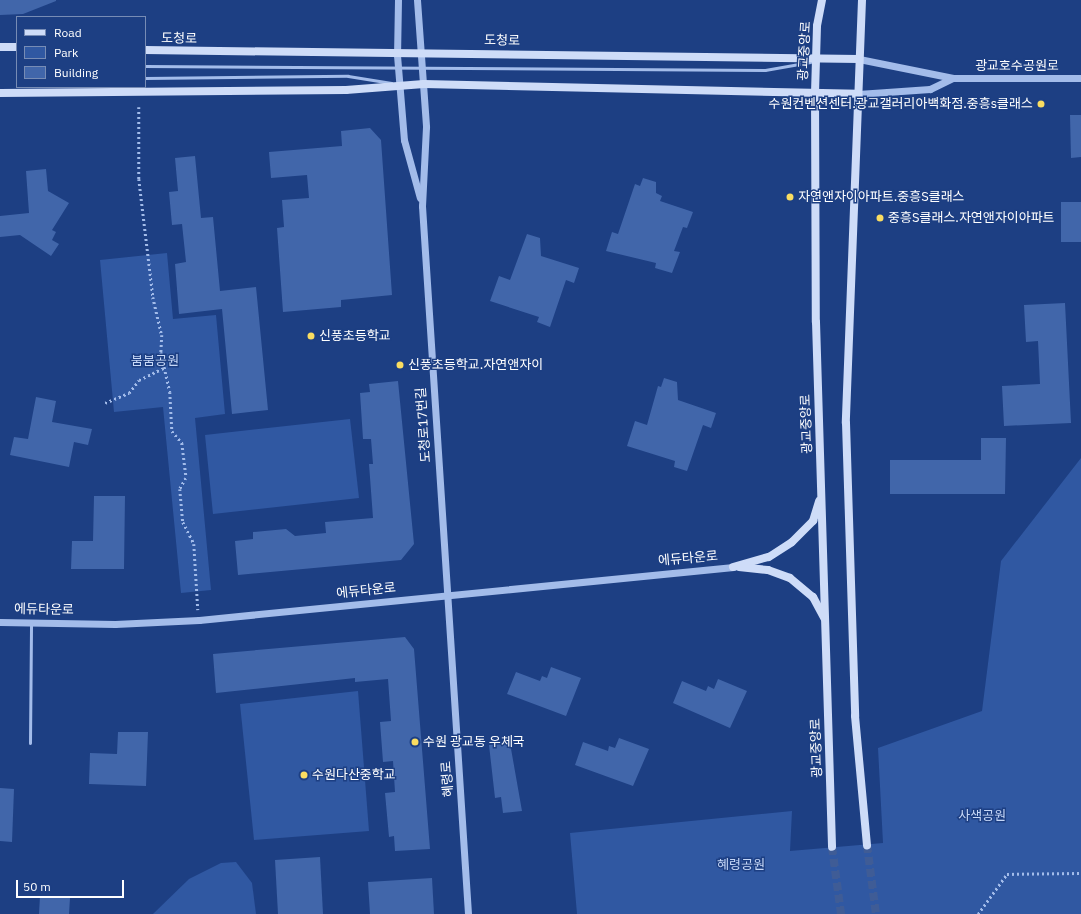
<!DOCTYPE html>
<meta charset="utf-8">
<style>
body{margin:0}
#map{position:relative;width:1081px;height:914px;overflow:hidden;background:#1d3f83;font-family:"IBM Plex Sans","Noto Sans KR",sans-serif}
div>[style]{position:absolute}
.green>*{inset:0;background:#3058a2}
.building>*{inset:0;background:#4166aa}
.secondary-tunnel>*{height:8px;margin-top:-4px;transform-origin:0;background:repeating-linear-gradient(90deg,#3f5c96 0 8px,transparent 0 12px)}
.path>*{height:2.5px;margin-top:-1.25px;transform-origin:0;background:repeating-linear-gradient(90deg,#a3bcea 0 2px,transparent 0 5px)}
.service>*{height:3px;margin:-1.5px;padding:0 1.5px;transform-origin:1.5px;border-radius:1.5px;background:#a3bcea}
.tertiary>*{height:7px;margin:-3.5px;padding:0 3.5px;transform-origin:3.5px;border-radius:3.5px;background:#a3bcea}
.secondary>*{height:8px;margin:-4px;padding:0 4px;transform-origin:4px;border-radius:4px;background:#cedcf8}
.dots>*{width:11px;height:11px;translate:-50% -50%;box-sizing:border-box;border:2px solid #1d3f83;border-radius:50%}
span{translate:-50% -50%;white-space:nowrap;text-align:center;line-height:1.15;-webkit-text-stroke:3px #1d3f83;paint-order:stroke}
.street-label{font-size:13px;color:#fff}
.poi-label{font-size:13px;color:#fff}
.right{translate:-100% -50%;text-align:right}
.left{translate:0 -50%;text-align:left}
.park-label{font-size:13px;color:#c7d8f8}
.legend{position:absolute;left:16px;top:16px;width:130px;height:72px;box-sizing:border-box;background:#1d3f83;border:1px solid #778cb5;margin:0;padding:5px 7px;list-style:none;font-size:12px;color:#fff}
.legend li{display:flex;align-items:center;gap:8px;height:20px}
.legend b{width:20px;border:1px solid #778cb5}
.scale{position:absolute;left:16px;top:880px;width:108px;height:18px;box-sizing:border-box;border:2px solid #fff;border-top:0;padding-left:5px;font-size:12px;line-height:14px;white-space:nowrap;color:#fff;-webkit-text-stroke:3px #1d3f83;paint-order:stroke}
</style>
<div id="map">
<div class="green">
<i style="clip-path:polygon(167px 253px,173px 319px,216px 315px,225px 414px,195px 418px,211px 590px,181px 593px,163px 407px,114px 412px,100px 260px)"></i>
<i style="clip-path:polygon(350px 419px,359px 498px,213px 514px,205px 435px)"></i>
<i style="clip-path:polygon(1081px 458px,1081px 914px,577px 914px,570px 833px,792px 811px,790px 851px,883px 843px,878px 748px,982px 711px,1001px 561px)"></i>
<i style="clip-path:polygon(358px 691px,369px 831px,254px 840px,240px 704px)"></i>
<i style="clip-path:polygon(236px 862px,252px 883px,256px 914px,153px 914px,189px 879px,221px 863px)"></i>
</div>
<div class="building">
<i style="clip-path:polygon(0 0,56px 0,56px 1px,23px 14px,0 15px)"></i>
<i style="clip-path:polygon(1070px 115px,1081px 115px,1081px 157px,1071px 158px)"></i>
<i style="clip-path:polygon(370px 128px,381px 140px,392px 295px,341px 300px,341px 307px,283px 312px,277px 228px,284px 227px,282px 200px,309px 198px,307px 175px,271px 178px,269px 152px,342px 146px,341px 131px)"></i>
<i style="clip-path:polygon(195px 156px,201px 218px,213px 217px,220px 291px,256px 287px,268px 410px,232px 414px,222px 309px,179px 314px,175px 264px,186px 262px,182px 224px,172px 225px,169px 192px,178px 191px,175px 158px)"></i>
<i style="clip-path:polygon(46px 169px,48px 191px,69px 203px,52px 230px,56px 232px,52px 240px,59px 244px,51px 256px,20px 235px,0 237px,0 216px,29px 213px,26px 171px)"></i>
<i style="clip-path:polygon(643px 178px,656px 182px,656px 193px,662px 196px,660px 201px,693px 212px,687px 228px,683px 227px,674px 251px,680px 252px,672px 273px,655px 268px,656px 263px,606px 251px,612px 232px,618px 234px,635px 184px,640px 186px)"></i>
<i style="clip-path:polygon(1061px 202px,1081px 202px,1081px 242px,1061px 242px)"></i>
<i style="clip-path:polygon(527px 234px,540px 238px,541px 256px,579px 268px,574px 283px,566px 280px,550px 327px,537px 322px,539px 317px,490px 301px,499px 276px,510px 280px)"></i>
<i style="clip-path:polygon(1065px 303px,1071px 423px,1004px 426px,1002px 386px,1040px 384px,1038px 341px,1026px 342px,1024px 305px)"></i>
<i style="clip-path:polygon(664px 378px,677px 382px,678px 400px,716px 413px,711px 428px,703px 425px,687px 471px,674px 467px,675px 461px,627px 446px,635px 421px,647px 425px,658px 386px,661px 387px)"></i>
<i style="clip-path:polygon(398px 381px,414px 544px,401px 560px,238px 575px,235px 541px,253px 539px,253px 532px,286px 529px,295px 536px,326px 533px,325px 522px,373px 518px,369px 464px,373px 464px,371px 439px,363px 439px,360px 393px,370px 392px,369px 384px)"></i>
<i style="clip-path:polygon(36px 397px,56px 401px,52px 422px,92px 429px,88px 445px,74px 442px,69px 467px,10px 455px,14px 437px,28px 439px)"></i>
<i style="clip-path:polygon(981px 438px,1006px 438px,1005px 494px,890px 494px,890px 460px,981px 460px)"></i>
<i style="clip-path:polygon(94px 496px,125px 496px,124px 569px,71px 569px,72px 541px,93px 541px)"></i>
<i style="clip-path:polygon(405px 637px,414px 649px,430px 849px,395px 851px,394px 836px,389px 837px,385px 793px,395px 792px,393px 761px,383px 762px,380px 722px,391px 721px,388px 679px,355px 682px,355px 678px,216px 693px,213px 654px)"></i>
<i style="clip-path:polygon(551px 667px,581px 678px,566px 716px,507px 694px,516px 672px,540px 681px,542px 676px,547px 678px)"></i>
<i style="clip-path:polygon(718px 679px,747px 691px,730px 728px,673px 703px,682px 681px,706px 691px,708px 686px,714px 689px)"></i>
<i style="clip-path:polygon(118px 732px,148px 732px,146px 786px,89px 784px,90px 753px,117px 754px)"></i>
<i style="clip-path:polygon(619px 738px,649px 749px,633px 786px,575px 765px,583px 742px,608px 751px,609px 746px,615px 748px)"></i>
<i style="clip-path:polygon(510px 743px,522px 811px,503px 813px,501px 797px,495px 798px,489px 745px)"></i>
<i style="clip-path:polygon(0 788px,14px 789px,12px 842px,0 841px)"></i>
<i style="clip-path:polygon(320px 857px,323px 914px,278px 914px,275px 860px)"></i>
<i style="clip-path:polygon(432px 878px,434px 914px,370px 914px,368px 882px)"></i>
<i style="clip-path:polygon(40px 896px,70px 898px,69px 914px,39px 914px)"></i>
</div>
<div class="secondary-tunnel">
<i style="left:867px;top:845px;width:70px;rotate:82.6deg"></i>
<i style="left:832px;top:847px;width:68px;rotate:82.3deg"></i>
</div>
<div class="path">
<i style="left:139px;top:107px;width:72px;rotate:90deg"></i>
<i style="left:139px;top:179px;width:119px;rotate:83.2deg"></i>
<i style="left:153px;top:297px;width:39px;rotate:77deg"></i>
<i style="left:162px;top:335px;width:17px;rotate:93deg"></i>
<i style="left:161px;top:352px;width:41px;rotate:77.3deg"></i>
<i style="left:170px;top:392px;width:39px;rotate:87deg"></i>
<i style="left:172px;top:431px;width:16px;rotate:50deg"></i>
<i style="left:182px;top:443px;width:35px;rotate:83deg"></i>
<i style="left:186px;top:478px;width:13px;rotate:119deg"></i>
<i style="left:180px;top:489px;width:33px;rotate:85deg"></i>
<i style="left:183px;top:522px;width:25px;rotate:63deg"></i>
<i style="left:194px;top:544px;width:66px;rotate:86.5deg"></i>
<i style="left:105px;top:403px;width:26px;rotate:-23deg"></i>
<i style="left:129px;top:393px;width:16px;rotate:-52deg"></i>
<i style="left:139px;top:380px;width:28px;rotate:-26deg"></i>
<i style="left:978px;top:914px;width:49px;rotate:-54.1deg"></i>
<i style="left:1007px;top:874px;width:74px;rotate:-0.8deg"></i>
</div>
<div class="service">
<i style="left:145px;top:66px;width:620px;rotate:0.37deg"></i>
<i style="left:765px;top:70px;width:46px;rotate:-10.1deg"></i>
<i style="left:145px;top:78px;width:203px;rotate:-0.6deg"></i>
<i style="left:348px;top:76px;width:44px;rotate:9.2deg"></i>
<i style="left:30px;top:743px;width:119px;rotate:-89.5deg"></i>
</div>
<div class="tertiary">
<i style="left:398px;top:0;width:55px;rotate:91deg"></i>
<i style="left:397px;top:55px;width:85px;rotate:85.3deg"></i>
<i style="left:404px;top:140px;width:60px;rotate:74.6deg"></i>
<i style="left:417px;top:0;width:127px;rotate:85.9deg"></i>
<i style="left:426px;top:127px;width:79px;rotate:92.9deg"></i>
<i style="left:422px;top:206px;width:709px;rotate:86.28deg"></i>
<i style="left:859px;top:59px;width:96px;rotate:11.4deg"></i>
<i style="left:953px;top:78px;width:128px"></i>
<i style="left:858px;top:94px;width:72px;rotate:-4deg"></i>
<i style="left:930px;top:89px;width:25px;rotate:-26deg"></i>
<i style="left:0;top:622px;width:115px;rotate:1deg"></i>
<i style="left:115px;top:624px;width:84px;rotate:-2.7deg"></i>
<i style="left:199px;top:620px;width:537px;rotate:-5.67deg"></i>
</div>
<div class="secondary">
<i style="left:822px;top:0;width:26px;rotate:101deg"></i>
<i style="left:817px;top:26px;width:66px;rotate:91.7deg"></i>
<i style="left:815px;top:92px;width:230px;rotate:89.8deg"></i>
<i style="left:816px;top:322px;width:525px;rotate:88.25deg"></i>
<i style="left:862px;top:0;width:423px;rotate:92.2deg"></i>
<i style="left:846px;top:423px;width:293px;rotate:88.2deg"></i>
<i style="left:855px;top:716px;width:130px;rotate:84.7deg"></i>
<i style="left:0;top:47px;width:17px"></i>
<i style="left:145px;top:50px;width:714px;rotate:0.72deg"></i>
<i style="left:0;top:93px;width:346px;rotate:-0.5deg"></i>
<i style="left:346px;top:90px;width:78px;rotate:-4.4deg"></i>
<i style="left:424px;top:84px;width:434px;rotate:1.3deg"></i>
<i style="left:733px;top:567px;width:37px;rotate:-16deg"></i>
<i style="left:769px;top:557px;width:27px;rotate:-33deg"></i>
<i style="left:792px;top:542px;width:30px;rotate:-45deg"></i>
<i style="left:813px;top:521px;width:21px;rotate:-73deg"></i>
<i style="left:739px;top:567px;width:29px;rotate:6deg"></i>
<i style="left:768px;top:570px;width:23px;rotate:20deg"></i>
<i style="left:790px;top:578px;width:30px;rotate:40deg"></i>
<i style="left:813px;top:597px;width:24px;rotate:62deg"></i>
</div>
<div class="dots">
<i style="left:1041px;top:104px;background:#fadd61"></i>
<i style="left:790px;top:197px;background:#fadd61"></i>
<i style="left:880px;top:218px;background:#fadd61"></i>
<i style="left:311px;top:336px;background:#fadd61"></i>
<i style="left:400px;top:365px;background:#fadd61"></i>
<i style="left:415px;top:742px;background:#fadd61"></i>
<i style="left:304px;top:775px;background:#fadd61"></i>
</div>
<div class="street-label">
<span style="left:179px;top:39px;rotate:1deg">도청로</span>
<span style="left:502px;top:41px;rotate:1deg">도청로</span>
<span style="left:805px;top:51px;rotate:-87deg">광교중앙로</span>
<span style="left:1017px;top:66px">광교호수공원로</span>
<span style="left:807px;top:424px;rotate:-92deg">광교중앙로</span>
<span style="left:424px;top:425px;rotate:-94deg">도청로17번길</span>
<span style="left:688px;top:559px;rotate:-5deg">에듀타운로</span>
<span style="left:366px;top:591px;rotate:-6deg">에듀타운로</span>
<span style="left:44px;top:610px;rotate:1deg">에듀타운로</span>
<span style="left:817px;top:748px;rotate:-92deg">광교중앙로</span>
<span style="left:448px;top:779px;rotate:-94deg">혜령로</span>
</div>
<div class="poi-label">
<span class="right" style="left:1033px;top:104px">수원컨벤션센터.광교갤러리아백화점.중흥s클래스</span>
<span class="left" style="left:798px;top:197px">자연앤자이아파트.중흥S클래스</span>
<span class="left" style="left:888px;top:218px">중흥S클래스.자연앤자이아파트</span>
<span class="left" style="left:319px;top:336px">신풍초등학교</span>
<span class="left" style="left:408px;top:365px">신풍초등학교.자연앤자이</span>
<span class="left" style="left:423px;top:742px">수원 광교동 우체국</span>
<span class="left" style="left:312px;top:775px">수원다산중학교</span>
</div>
<div class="park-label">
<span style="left:155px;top:361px">붐붐공원</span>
<span style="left:982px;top:816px">사색공원</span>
<span style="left:741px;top:865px">혜령공원</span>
</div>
<ul class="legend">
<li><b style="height:5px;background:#cedcf8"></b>Road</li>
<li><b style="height:11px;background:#3058a2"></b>Park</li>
<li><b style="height:11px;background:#4166aa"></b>Building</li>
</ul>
<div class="scale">50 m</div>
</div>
